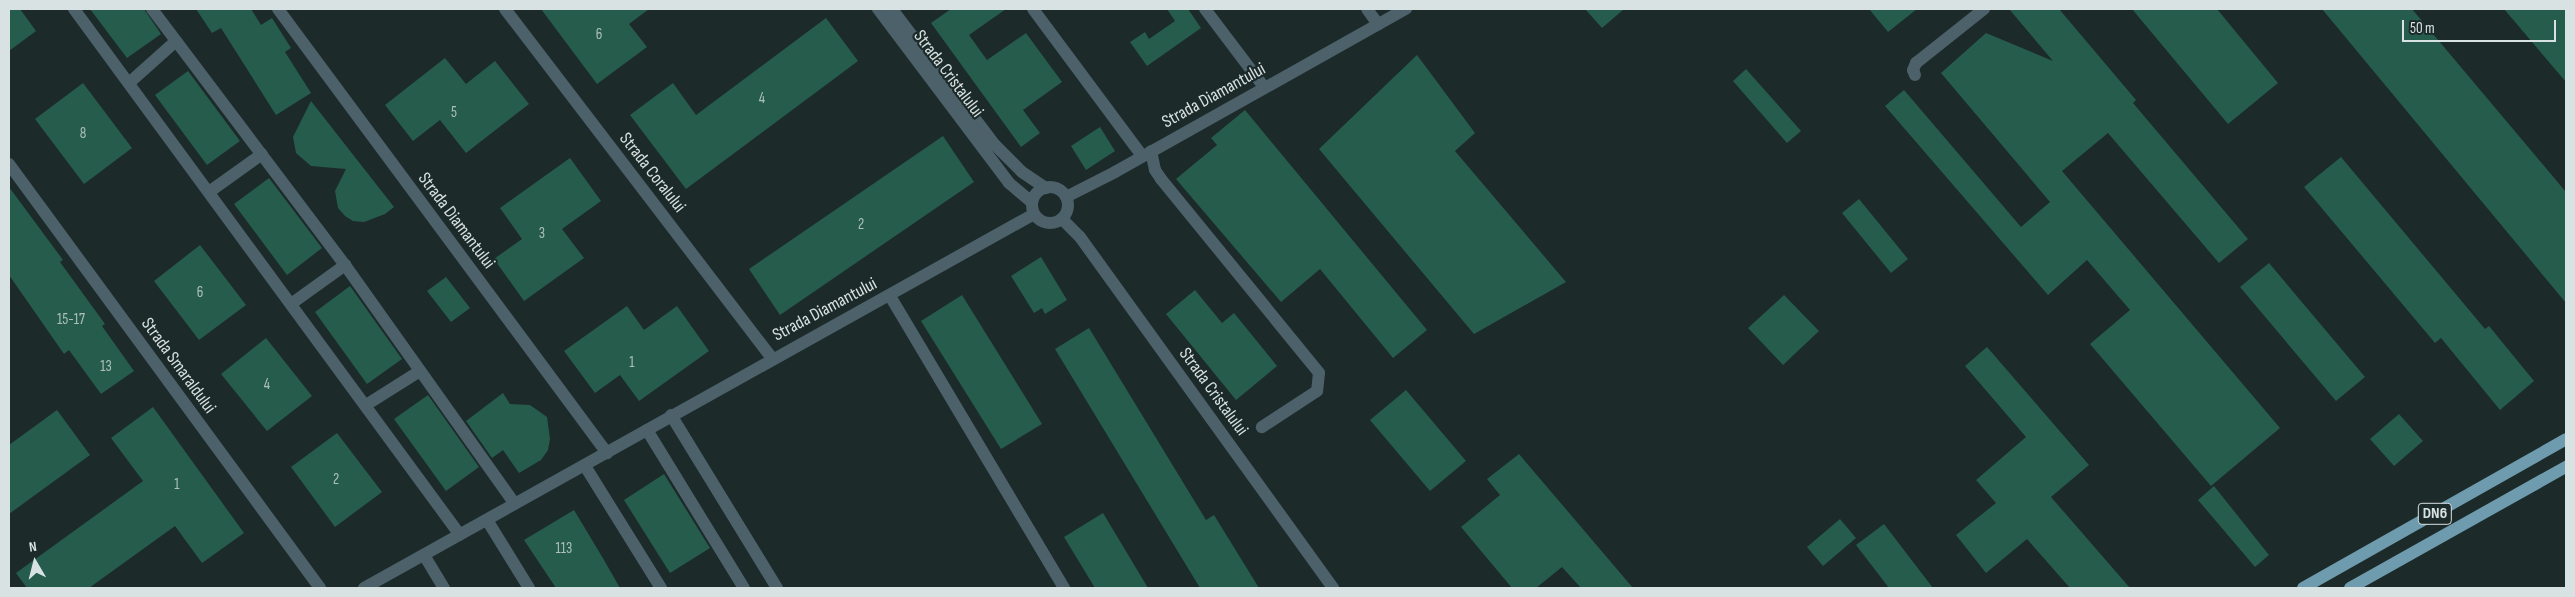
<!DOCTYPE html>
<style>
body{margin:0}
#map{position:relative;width:2575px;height:597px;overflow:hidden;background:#1c2a2a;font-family:"Sofia Sans Condensed",sans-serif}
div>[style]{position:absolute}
.building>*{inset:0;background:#265c4b}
.service>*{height:12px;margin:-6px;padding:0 6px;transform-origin:6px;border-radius:6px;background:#4c616a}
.minor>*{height:12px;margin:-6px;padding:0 6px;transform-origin:6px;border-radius:6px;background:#4c616a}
.tertiary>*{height:12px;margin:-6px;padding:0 6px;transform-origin:6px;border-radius:6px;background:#4c616a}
.tertiary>.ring{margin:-6px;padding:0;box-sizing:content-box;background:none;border:12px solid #4c616a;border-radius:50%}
.primary>*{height:12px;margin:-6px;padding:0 6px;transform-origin:6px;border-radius:6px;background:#6e9bad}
span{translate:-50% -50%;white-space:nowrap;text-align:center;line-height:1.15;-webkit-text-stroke:4.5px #1c2a2a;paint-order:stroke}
.number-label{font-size:15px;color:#acc0bc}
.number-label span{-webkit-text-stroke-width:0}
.shield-label span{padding:1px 4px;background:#1c2a2a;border:1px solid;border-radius:4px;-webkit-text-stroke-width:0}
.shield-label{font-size:16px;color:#d9e2e2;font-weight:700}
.street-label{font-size:18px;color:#d9e2e2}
.frame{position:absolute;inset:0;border:10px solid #d9e2e2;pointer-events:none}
.north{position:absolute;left:10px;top:537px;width:50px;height:50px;-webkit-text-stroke:4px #1c2a2a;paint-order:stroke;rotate:352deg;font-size:14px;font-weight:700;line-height:20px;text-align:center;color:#d9e2e2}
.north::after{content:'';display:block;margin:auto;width:18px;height:22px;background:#d9e2e2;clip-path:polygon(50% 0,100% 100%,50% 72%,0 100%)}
.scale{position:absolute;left:2402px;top:20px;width:154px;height:22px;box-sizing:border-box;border:2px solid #d9e2e2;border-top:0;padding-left:6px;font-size:15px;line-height:18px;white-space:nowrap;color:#d9e2e2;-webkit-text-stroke:4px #1c2a2a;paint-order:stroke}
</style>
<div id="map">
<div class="building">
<i style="clip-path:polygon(9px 9px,20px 9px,36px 31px,9px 51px)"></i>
<i style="clip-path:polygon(90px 9px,144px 9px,161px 34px,127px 58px)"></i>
<i style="clip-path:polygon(196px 9px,251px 9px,261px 25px,272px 18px,291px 48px,285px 52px,311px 93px,276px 115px,221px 28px,212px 33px)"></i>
<i style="clip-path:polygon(541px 9px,649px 9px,629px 24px,647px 47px,597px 84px)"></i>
<i style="clip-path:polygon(951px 9px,1006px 9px,969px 35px,987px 60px,1026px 33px,1062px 82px,1023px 110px,1040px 133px,1021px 147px,931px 23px)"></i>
<i style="clip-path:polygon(1167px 9px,1188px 9px,1201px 28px,1147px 66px,1130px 42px,1145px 32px,1149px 39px,1175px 21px)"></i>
<i style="clip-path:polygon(1585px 9px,1624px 9px,1602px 28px)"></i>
<i style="clip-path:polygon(1869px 9px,1917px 9px,1888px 32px)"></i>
<i style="clip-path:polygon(2009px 9px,2059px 9px,2136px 100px,2133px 103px,2248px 239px,2219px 263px,2108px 133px,2062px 171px,2280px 428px,2211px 486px,2090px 344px,2130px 310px,2087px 260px,2048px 295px,1885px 106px,1904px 90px,2021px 227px,2050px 202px,1941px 73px,1986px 33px,2053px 61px)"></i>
<i style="clip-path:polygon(2132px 9px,2217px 9px,2278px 83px,2228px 124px)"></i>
<i style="clip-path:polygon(2322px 9px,2412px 9px,2566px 192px,2566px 303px)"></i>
<i style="clip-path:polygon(2504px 9px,2566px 9px,2566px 82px)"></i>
<i style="clip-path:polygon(826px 18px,858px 61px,686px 189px,630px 115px,673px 83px,696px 115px)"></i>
<i style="clip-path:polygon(1417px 55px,1475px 133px,1455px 151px,1566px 282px,1474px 334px,1319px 149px)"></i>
<i style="clip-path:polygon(445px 58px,466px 84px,495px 61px,529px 104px,466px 153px,440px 120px,413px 141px,385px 105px)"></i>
<i style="clip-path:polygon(1746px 69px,1801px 131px,1787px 143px,1733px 81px)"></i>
<i style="clip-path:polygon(188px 71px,240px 141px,207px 165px,155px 95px)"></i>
<i style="clip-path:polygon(83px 83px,132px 148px,84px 184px,35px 119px)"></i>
<i style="clip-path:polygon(311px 101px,394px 207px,385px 214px,364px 222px,353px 221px,345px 216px,338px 208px,335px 191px,346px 169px,311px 166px,296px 153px,293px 137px)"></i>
<i style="clip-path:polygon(1245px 110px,1427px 330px,1393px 358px,1320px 269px,1281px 302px,1176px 179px,1217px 145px,1211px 138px)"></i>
<i style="clip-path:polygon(1100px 127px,1115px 151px,1086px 170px,1071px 146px)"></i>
<i style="clip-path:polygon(943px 136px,974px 182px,780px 315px,749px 269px)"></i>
<i style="clip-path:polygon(2341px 157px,2485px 329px,2489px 326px,2534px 381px,2500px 410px,2441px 338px,2435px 343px,2304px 187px)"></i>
<i style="clip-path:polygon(570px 158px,601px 201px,562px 229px,584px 258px,524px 301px,494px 259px,522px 239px,500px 208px)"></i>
<i style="clip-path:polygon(269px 178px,322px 248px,287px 275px,234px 204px)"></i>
<i style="clip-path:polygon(9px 187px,63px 260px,60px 262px,105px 324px,102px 326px,134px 371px,101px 394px,69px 350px,64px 354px,9px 275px)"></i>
<i style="clip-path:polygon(1859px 199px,1908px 259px,1891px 273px,1842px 213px)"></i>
<i style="clip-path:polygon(200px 245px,246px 305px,199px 340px,154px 281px)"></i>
<i style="clip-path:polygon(1041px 257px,1067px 300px,1045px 314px,1042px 308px,1034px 313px,1011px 276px)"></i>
<i style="clip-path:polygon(2269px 263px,2365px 377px,2336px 401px,2240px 287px)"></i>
<i style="clip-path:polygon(446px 277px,470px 308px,451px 322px,427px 291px)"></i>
<i style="clip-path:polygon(350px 286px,402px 359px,367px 384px,315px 312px)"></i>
<i style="clip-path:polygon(1195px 290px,1222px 323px,1234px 313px,1277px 366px,1236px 400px,1166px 314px)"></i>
<i style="clip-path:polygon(962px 295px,1042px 424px,1001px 449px,921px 321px)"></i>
<i style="clip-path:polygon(1784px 295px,1819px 331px,1783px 365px,1748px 328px)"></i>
<i style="clip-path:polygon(627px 306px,644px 330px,677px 306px,709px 351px,639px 401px,620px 375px,595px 393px,564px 351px)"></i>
<i style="clip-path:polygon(1089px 328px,1206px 520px,1214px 515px,1259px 588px,1200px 588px,1055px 349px)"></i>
<i style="clip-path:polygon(266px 338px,312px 396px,267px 431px,221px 374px)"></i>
<i style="clip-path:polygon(1987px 347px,2089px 465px,2051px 497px,2130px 588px,2070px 588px,2027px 539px,1986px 573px,1956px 535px,1996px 503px,1976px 480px,2026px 437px,1965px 366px)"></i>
<i style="clip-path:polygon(1406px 390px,1466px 461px,1430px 491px,1370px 420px)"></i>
<i style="clip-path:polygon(503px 393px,510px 404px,530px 405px,547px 417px,550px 439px,548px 450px,541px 460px,519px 473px,503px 450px,492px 458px,466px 421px)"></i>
<i style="clip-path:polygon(428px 395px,479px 467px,446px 491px,394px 419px)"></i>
<i style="clip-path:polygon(153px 407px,244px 533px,202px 563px,175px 526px,89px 588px,27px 588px,16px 573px,143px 481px,111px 438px)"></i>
<i style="clip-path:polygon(57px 410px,90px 455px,9px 514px,9px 445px)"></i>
<i style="clip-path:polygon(2399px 414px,2423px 441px,2394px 466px,2370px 439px)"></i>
<i style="clip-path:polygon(337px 433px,382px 492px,335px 527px,291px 467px)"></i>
<i style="clip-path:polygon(1519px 454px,1633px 588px,1581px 588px,1562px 567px,1536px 588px,1512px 588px,1461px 527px,1500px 495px,1487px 479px)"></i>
<i style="clip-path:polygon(664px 474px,710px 548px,670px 573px,624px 500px)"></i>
<i style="clip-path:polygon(2214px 486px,2269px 555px,2255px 567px,2198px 500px)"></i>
<i style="clip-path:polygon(574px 510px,604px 560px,620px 588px,556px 588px,524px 540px)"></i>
<i style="clip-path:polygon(1103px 513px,1148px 588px,1095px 588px,1064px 537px)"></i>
<i style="clip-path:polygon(1840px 519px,1856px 538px,1823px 566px,1807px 547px)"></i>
<i style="clip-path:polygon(1884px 524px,1933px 588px,1889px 588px,1856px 545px)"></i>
</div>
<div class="service">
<i style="left:74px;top:9px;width:652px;rotate:53.73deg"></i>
<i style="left:152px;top:9px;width:321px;rotate:53deg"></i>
<i style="left:345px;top:265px;width:293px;rotate:54.6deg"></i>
<i style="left:278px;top:9px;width:553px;rotate:53.46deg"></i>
<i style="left:1915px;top:75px;width:5px;rotate:-112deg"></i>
<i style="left:1913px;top:70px;width:8px;rotate:-67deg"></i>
<i style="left:1916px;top:63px;width:87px;rotate:-38.5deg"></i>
<i style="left:129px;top:83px;width:63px;rotate:-41.8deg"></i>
<i style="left:1151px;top:151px;width:19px;rotate:78deg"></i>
<i style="left:1155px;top:170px;width:11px;rotate:56deg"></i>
<i style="left:1161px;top:179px;width:250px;rotate:50.8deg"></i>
<i style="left:1319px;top:373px;width:18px;rotate:96deg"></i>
<i style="left:1317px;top:391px;width:66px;rotate:146.8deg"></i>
<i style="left:209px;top:192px;width:65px;rotate:-35.6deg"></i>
<i style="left:890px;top:296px;width:340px;rotate:59.2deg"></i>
<i style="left:291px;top:304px;width:67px;rotate:-35.8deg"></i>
<i style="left:366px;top:405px;width:64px;rotate:-32.2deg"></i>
<i style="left:671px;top:415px;width:203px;rotate:58.5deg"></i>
<i style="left:647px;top:430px;width:185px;rotate:58.5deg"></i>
<i style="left:585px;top:466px;width:144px;rotate:58.1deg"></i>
<i style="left:487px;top:520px;width:80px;rotate:58.3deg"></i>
<i style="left:424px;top:555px;width:39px;rotate:59deg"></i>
</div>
<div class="minor">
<i style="left:505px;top:9px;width:439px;rotate:52.6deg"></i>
<i style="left:1033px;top:9px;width:183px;rotate:53.4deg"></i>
<i style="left:1205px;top:9px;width:98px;rotate:52.9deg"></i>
<i style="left:1367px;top:9px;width:19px;rotate:54deg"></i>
<i style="left:9px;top:164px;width:526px;rotate:53.74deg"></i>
<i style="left:1066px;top:197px;width:55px;rotate:-27deg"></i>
<i style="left:1115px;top:172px;width:334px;rotate:-29.3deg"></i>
<i style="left:364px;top:588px;width:767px;rotate:-29.17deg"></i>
</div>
<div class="tertiary">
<i style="left:878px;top:9px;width:218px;rotate:53deg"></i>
<i style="left:1009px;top:183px;width:30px;rotate:40deg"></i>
<i style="left:892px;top:9px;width:171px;rotate:52.9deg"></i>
<i style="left:995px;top:145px;width:38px;rotate:45deg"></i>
<i style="left:1022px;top:172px;width:29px;rotate:34deg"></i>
<i class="ring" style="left:1032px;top:187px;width:24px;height:24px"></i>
<i style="left:1062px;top:219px;width:25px;rotate:45deg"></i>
<i style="left:1080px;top:237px;width:433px;rotate:54.2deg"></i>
</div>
<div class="primary">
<i style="left:2303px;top:588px;width:302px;rotate:-29.5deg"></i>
<i style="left:2350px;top:588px;width:248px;rotate:-29.3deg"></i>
</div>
<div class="number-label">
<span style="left:599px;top:35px">6</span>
<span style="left:762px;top:99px">4</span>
<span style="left:454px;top:113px">5</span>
<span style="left:83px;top:134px">8</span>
<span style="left:861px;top:225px">2</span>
<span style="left:542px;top:234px">3</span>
<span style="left:200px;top:293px">6</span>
<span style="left:71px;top:320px">15-17</span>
<span style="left:632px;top:363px">1</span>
<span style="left:106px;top:367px">13</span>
<span style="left:267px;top:385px">4</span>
<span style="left:336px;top:480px">2</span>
<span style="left:177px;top:485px">1</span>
<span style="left:564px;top:549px">113</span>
</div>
<div class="shield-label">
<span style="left:2435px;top:514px">DN6</span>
</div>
<div class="street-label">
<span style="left:948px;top:74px;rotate:53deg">Strada Cristalului</span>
<span style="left:1214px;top:96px;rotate:-29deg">Strada Diamantului</span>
<span style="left:652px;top:173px;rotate:52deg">Strada Coralului</span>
<span style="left:456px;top:221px;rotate:53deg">Strada Diamantului</span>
<span style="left:825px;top:310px;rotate:-28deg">Strada Diamantului</span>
<span style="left:178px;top:366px;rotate:54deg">Strada Smaraldului</span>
<span style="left:1213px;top:392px;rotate:54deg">Strada Cristalului</span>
</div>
<div class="frame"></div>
<div class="north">N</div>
<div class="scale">50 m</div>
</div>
